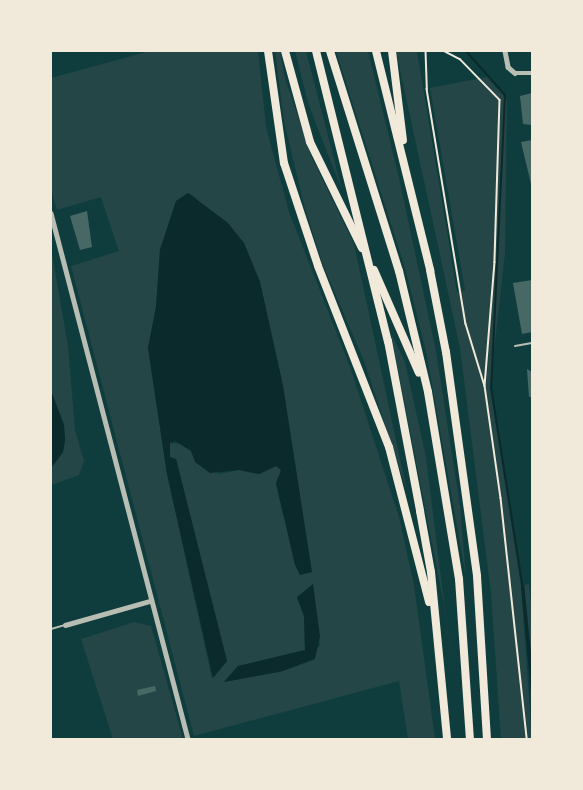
<!DOCTYPE html>
<style>
body{margin:0}
#map{position:relative;width:583px;height:790px;overflow:hidden;background:#0f3d3e;font-family:"PT Sans",sans-serif}
div>[style]{position:absolute}
.green>*{inset:0;background:#244646}
.water>*{inset:0;background:#0a2a2b}
.stream>*{height:2px;margin:-1px;padding:0 1px;transform-origin:1px;border-radius:1px;background:#0a2a2b}
.building>*{inset:0;background:#486865}
.path>*{height:1.5px;margin:-0.75px;padding:0 0.75px;transform-origin:0.75px;border-radius:0.75px;background:#f1e9da}
.service>*{height:2px;margin:-1px;padding:0 1px;transform-origin:1px;border-radius:1px;background:#b8beb3}
.minor>*{height:4.5px;margin:-2.25px;padding:0 2.25px;transform-origin:2.25px;border-radius:2.25px;background:#b8beb3}
.motorway>*{height:8px;margin:-4px;padding:0 4px;transform-origin:4px;border-radius:4px;background:#f1e9da}
span{translate:-50% -50%;white-space:nowrap;text-align:center;line-height:1.15;-webkit-text-stroke:4.5px #f1e9da;paint-order:stroke}
.frame{position:absolute;inset:0;border:52px solid #f1e9da;pointer-events:none}
</style>
<div id="map">
<div class="green">
<i style="clip-path:polygon(evenodd,150px 51px,258px 51px,266px 127px,289px 212px,350px 367px,399px 517px,414px 585px,435px 739px,408px 739px,399px 681px,194px 736px,71px 266px,119px 251px,101px 197px,57px 210px,51px 189px,51px 78px,150px 51px,191px 194px,244px 243px,260px 282px,283px 386px,300px 496px,283px 515px,276px 483px,282px 470px,276px 466px,259px 474px,239px 470px,219px 474px,183px 444px,170px 443px,170px 457px,176px 459px,227px 661px,212px 678px,167px 474px,148px 348px,156px 307px,160px 250px,176px 201px,191px 194px,150px 51px,313px 585px,320px 646px,283px 671px,224px 682px,238px 666px,305px 650px,304px 616px,297px 598px,313px 585px)"></i>
<i style="clip-path:polygon(275px 51px,280px 51px,285px 78px,312px 158px,354px 244px,407px 491px,364px 361px,323px 265px,304px 205px,284px 121px)"></i>
<i style="clip-path:polygon(295px 51px,306px 51px,342px 190px,309px 106px)"></i>
<i style="clip-path:polygon(336px 51px,368px 51px,399px 178px,436px 351px,460px 506px,466px 577px,426px 351px,405px 268px)"></i>
<i style="clip-path:polygon(396px 51px,417px 51px,457px 292px,465px 290px,430px 88px,487px 77px,507px 100px,505px 253px,490px 387px,521px 586px,532px 739px,501px 739px,491px 593px,460px 348px)"></i>
<i style="clip-path:polygon(51px 248px,68px 346px,75px 430px,84px 461px,79px 475px,51px 485px,51px 468px,63px 452px,65px 440px,64px 425px,51px 391px)"></i>
<i style="clip-path:polygon(391px 333px,405px 362px,426px 457px,454px 682px,444px 605px)"></i>
<i style="clip-path:polygon(529px 584px,532px 613px,532px 664px,524px 585px)"></i>
<i style="clip-path:polygon(134px 622px,151px 626px,183px 739px,113px 739px,81px 639px)"></i>
</div>
<div class="water">
<i style="clip-path:polygon(188px 193px,228px 223px,244px 243px,260px 282px,283px 386px,312px 572px,300px 575px,295px 565px,276px 483px,281px 470px,276px 466px,259px 474px,239px 470px,210px 473px,195px 462px,191px 451px,175px 441px,170px 443px,170px 457px,176px 459px,227px 661px,213px 678px,167px 474px,148px 348px,156px 307px,160px 250px,176px 201px)"></i>
<i style="clip-path:polygon(51px 391px,64px 425px,65px 440px,63px 452px,51px 468px)"></i>
<i style="clip-path:polygon(313px 584px,320px 636px,315px 659px,283px 671px,224px 682px,238px 666px,305px 650px,304px 616px,297px 597px)"></i>
<i style="clip-path:polygon(524px 585px,532px 664px,532px 703px,521px 586px)"></i>
</div>
<div class="stream">
<i style="left:466px;top:51px;width:59px;rotate:48.4deg"></i>
<i style="left:505px;top:95px;width:292px;rotate:92.7deg"></i>
<i style="left:491px;top:387px;width:204px;rotate:81deg"></i>
</div>
<div class="building">
<i style="clip-path:polygon(532px 93px,532px 125px,523px 124px,520px 96px)"></i>
<i style="clip-path:polygon(532px 140px,532px 184px,531px 184px,521px 142px)"></i>
<i style="clip-path:polygon(87px 211px,92px 247px,80px 250px,70px 216px)"></i>
<i style="clip-path:polygon(532px 280px,532px 332px,522px 334px,513px 283px)"></i>
<i style="clip-path:polygon(527px 369px,532px 372px,532px 397px,529px 397px)"></i>
<i style="clip-path:polygon(155px 686px,156px 691px,138px 696px,137px 690px)"></i>
</div>
<div class="path">
<i style="left:426px;top:51px;width:38px;rotate:88deg"></i>
<i style="left:427px;top:89px;width:238px;rotate:80.6deg"></i>
<i style="left:466px;top:324px;width:65px;rotate:73deg"></i>
<i style="left:485px;top:386px;width:113px;rotate:81.9deg"></i>
<i style="left:501px;top:498px;width:242px;rotate:83.8deg"></i>
<i style="left:444px;top:51px;width:18px;rotate:27deg"></i>
<i style="left:460px;top:59px;width:57px;rotate:45.7deg"></i>
<i style="left:500px;top:100px;width:162px;rotate:91.8deg"></i>
<i style="left:495px;top:262px;width:123px;rotate:94.6deg"></i>
</div>
<div class="service">
<i style="left:515px;top:346px;width:17px;rotate:-10deg"></i>
<i style="left:51px;top:629px;width:15px;rotate:-16deg"></i>
</div>
<div class="minor">
<i style="left:505px;top:51px;width:16px;rotate:79deg"></i>
<i style="left:508px;top:67px;width:9px;rotate:41deg"></i>
<i style="left:515px;top:73px;width:17px"></i>
<i style="left:51px;top:213px;width:544px;rotate:75.4deg"></i>
<i style="left:65px;top:625px;width:88px;rotate:-15.8deg"></i>
</div>
<div class="motorway">
<i style="left:268px;top:51px;width:113px;rotate:81.9deg"></i>
<i style="left:284px;top:163px;width:108px;rotate:71.7deg"></i>
<i style="left:318px;top:266px;width:194px;rotate:68.6deg"></i>
<i style="left:389px;top:447px;width:160px;rotate:75.5deg"></i>
<i style="left:285px;top:51px;width:94px;rotate:74.6deg"></i>
<i style="left:310px;top:142px;width:118px;rotate:63.9deg"></i>
<i style="left:316px;top:51px;width:299px;rotate:76.1deg"></i>
<i style="left:388px;top:341px;width:173px;rotate:79.3deg"></i>
<i style="left:420px;top:511px;width:62px;rotate:79.8deg"></i>
<i style="left:431px;top:572px;width:168px;rotate:84.5deg"></i>
<i style="left:330px;top:51px;width:231px;rotate:72.6deg"></i>
<i style="left:399px;top:271px;width:124px;rotate:76.5deg"></i>
<i style="left:428px;top:392px;width:190px;rotate:80.6deg"></i>
<i style="left:459px;top:579px;width:160px;rotate:86.1deg"></i>
<i style="left:376px;top:51px;width:226px;rotate:76.1deg"></i>
<i style="left:430px;top:270px;width:84px;rotate:79deg"></i>
<i style="left:446px;top:352px;width:226px;rotate:82.1deg"></i>
<i style="left:477px;top:576px;width:163px;rotate:86.5deg"></i>
<i style="left:392px;top:51px;width:90px;rotate:83deg"></i>
<i style="left:374px;top:270px;width:112px;rotate:66.4deg"></i>
</div>
<div class="frame"></div>
</div>
